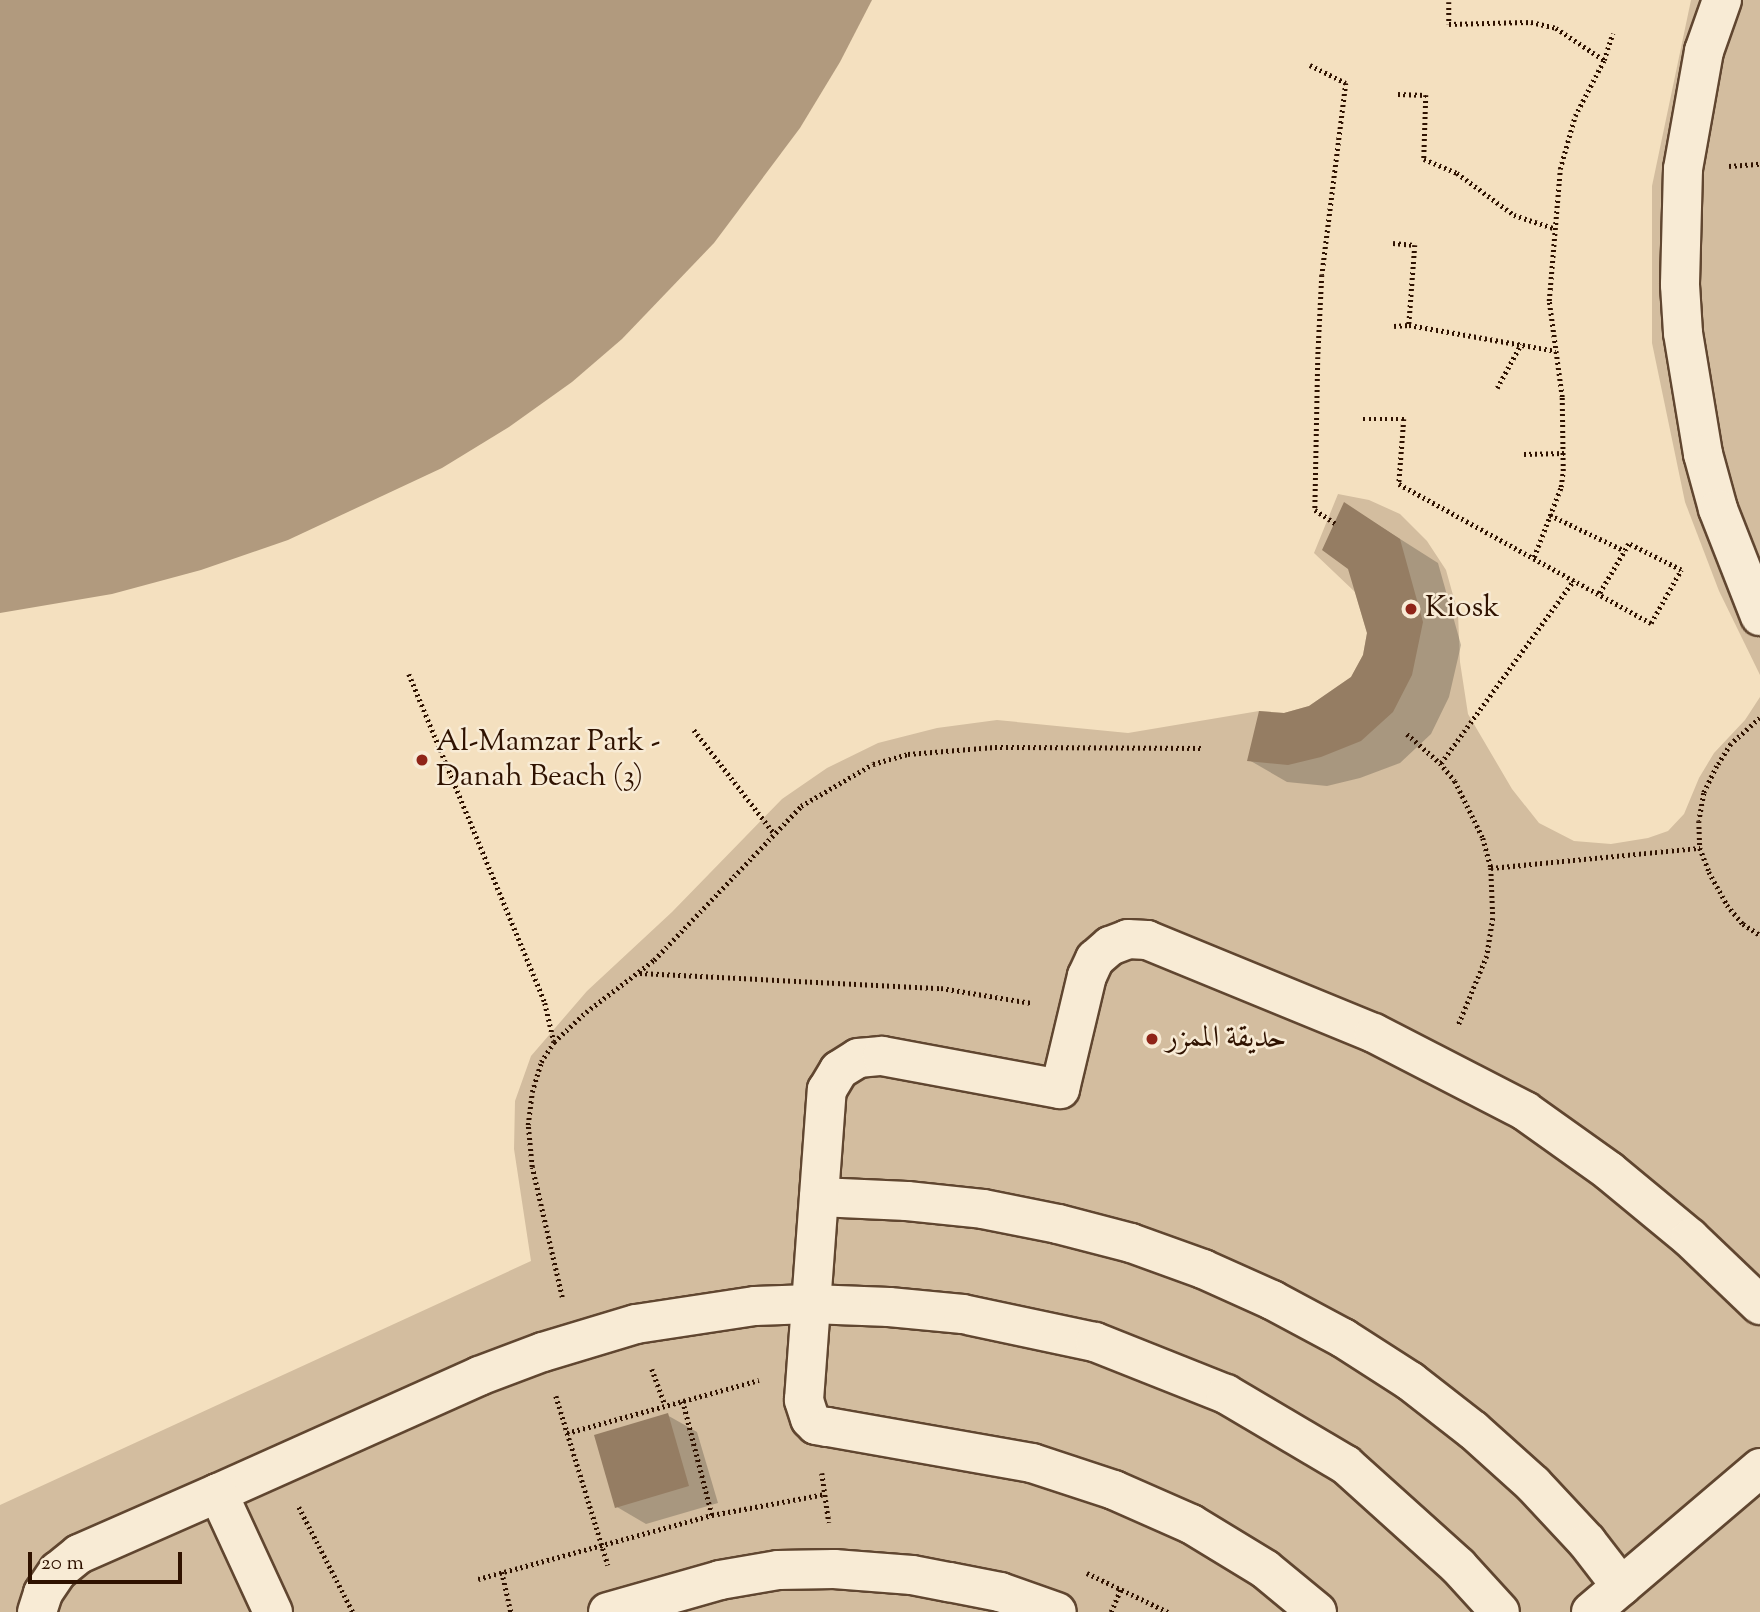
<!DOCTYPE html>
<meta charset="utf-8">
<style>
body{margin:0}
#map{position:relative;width:1760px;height:1612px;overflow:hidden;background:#f4e0bf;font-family:"Sorts Mill Goudy",Amiri,serif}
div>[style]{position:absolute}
.green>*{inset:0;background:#d3bd9f}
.water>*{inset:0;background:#b19a7e}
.shadow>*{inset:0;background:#0003}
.building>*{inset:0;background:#957d63}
.path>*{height:4.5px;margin-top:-2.25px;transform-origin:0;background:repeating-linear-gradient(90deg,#2f1200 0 2px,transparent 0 5.5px)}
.roads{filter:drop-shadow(2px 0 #604630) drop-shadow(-2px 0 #604630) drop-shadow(0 2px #604630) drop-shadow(0 -2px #604630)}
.minor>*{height:38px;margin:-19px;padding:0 19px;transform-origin:19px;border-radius:19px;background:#f8ebd5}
.dots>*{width:19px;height:19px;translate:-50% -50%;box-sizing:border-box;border:4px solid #f8ebd5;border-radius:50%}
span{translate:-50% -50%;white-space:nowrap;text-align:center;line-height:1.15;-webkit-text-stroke:5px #f8ebd5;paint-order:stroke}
.poi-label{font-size:30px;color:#2f1200}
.left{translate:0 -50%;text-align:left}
.scale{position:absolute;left:28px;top:1552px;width:154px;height:32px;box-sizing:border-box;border:4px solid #2f1200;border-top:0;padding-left:9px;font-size:21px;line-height:24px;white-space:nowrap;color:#2f1200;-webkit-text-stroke:5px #f8ebd5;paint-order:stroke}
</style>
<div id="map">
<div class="green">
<i style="clip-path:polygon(1691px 0,1760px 0,1760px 675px,1719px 591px,1685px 502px,1652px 343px,1652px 186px)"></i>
<i style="clip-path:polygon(1338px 494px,1369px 500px,1400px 514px,1427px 541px,1446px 570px,1458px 613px,1460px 662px,1468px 714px,1512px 789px,1539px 823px,1574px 841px,1611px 844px,1648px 838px,1668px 831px,1684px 814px,1699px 778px,1714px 753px,1745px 720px,1760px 697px,1760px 1612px,0 1612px,0 1505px,531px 1261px,514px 1149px,515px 1101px,531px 1056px,587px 991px,672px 912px,782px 799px,827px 768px,878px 743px,937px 728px,997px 720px,1128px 733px,1259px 711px,1284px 713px,1309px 706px,1351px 677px,1363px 655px,1367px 633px,1355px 592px,1314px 553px)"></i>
</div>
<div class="water">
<i style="clip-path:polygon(0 0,872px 0,840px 62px,800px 128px,714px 243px,622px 339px,572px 382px,509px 427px,442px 468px,288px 540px,201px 570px,112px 594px,0 613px)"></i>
</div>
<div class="shadow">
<i style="clip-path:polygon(1345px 504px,1438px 563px,1461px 645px,1449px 697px,1431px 734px,1400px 763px,1360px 778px,1327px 786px,1287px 782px,1249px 760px,1285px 715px,1310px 708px,1352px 679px,1365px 656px,1369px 633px)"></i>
<i style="clip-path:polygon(667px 1415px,697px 1432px,718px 1503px,646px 1524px,617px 1507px)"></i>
</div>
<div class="building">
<i style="clip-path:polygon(1344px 502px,1400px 539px,1423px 622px,1412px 675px,1393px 712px,1361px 741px,1321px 757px,1288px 765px,1247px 761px,1259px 711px,1284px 713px,1309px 706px,1351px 677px,1363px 655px,1367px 633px,1348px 569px,1322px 550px)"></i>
<i style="clip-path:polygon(668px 1413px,689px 1486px,615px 1508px,594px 1435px)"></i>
</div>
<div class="path">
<i style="left:1449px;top:2px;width:22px;rotate:90deg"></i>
<i style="left:1449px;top:24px;width:82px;rotate:-1.4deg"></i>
<i style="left:1531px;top:22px;width:26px;rotate:13deg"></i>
<i style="left:1556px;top:28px;width:58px;rotate:33.7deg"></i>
<i style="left:1310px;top:65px;width:40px;rotate:26.6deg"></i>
<i style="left:1346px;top:83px;width:193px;rotate:97.1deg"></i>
<i style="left:1322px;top:275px;width:82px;rotate:92.8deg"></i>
<i style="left:1318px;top:357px;width:153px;rotate:91.1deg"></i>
<i style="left:1315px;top:510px;width:24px;rotate:33deg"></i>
<i style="left:1398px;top:94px;width:28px;rotate:2deg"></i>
<i style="left:1426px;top:95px;width:64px;rotate:91.8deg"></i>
<i style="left:1424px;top:159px;width:36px;rotate:23deg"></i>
<i style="left:1457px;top:173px;width:71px;rotate:36.4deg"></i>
<i style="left:1514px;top:215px;width:41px;rotate:18.4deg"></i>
<i style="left:1729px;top:166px;width:31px;rotate:-4deg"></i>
<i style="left:1393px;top:243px;width:22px;rotate:5deg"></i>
<i style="left:1415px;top:245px;width:80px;rotate:94.3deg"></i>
<i style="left:1394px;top:326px;width:15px;rotate:-4deg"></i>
<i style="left:1409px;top:325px;width:149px;rotate:10deg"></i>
<i style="left:1497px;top:388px;width:50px;rotate:-61.4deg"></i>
<i style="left:1363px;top:419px;width:41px"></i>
<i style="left:1404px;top:419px;width:65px;rotate:94.4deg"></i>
<i style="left:1399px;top:484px;width:288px;rotate:28.9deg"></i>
<i style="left:1651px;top:623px;width:61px;rotate:-60.5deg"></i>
<i style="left:1681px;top:570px;width:58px;rotate:-153.4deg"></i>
<i style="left:1629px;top:544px;width:57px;rotate:120.6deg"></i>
<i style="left:1524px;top:454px;width:40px;rotate:-1.4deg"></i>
<i style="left:1550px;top:515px;width:83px;rotate:25.6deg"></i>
<i style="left:1534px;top:557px;width:75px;rotate:-68.9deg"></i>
<i style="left:1561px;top:487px;width:16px;rotate:-83deg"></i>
<i style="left:1563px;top:471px;width:74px;rotate:-90.8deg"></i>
<i style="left:1562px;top:397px;width:97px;rotate:-97.7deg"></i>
<i style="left:1549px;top:301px;width:132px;rotate:-85.2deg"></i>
<i style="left:1560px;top:169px;width:55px;rotate:-74.2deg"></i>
<i style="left:1575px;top:116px;width:63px;rotate:-62.6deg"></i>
<i style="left:1604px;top:60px;width:28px;rotate:-72deg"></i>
<i style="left:409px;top:674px;width:356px;rotate:67.5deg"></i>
<i style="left:545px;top:1003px;width:39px;rotate:77deg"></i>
<i style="left:1760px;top:718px;width:39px;rotate:138deg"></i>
<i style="left:1731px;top:744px;width:26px;rotate:122deg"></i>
<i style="left:1717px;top:766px;width:30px;rotate:116deg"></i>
<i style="left:1704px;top:793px;width:28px;rotate:100deg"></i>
<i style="left:1699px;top:821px;width:27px;rotate:88deg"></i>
<i style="left:1700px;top:848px;width:26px;rotate:69deg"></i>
<i style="left:1709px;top:872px;width:38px;rotate:61deg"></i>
<i style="left:1727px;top:905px;width:25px;rotate:50deg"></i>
<i style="left:1743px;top:924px;width:20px;rotate:33deg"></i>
<i style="left:694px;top:730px;width:130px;rotate:52.2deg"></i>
<i style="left:1407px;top:734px;width:44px;rotate:41.3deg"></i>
<i style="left:1440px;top:763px;width:23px;rotate:50deg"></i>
<i style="left:1455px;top:781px;width:64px;rotate:63.8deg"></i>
<i style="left:1483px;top:838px;width:31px;rotate:75deg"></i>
<i style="left:1491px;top:868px;width:50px;rotate:87.7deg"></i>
<i style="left:1493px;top:918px;width:38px;rotate:99deg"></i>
<i style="left:1487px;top:956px;width:74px;rotate:112.4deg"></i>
<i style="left:1441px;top:763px;width:226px;rotate:-54deg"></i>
<i style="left:1491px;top:868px;width:210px;rotate:-5.5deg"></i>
<i style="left:640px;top:973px;width:301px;rotate:2.9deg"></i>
<i style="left:941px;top:988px;width:92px;rotate:9.4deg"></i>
<i style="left:562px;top:1297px;width:133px;rotate:-103deg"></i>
<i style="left:532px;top:1167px;width:42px;rotate:-95.4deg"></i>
<i style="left:528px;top:1125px;width:33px;rotate:-83deg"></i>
<i style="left:532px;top:1092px;width:31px;rotate:-73deg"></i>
<i style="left:541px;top:1062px;width:24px;rotate:-57deg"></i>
<i style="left:554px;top:1042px;width:44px;rotate:-43.2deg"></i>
<i style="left:586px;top:1012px;width:86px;rotate:-37.4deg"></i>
<i style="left:654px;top:960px;width:213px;rotate:-46.3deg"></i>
<i style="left:801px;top:806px;width:83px;rotate:-30.3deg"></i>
<i style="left:873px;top:764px;width:36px;rotate:-16deg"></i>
<i style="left:908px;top:754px;width:87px;rotate:-4.6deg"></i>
<i style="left:995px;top:747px;width:209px;rotate:0.3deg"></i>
<i style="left:652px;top:1369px;width:38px;rotate:70deg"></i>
<i style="left:556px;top:1396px;width:177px;rotate:72.9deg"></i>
<i style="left:683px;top:1401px;width:118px;rotate:75.7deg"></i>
<i style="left:567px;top:1433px;width:199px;rotate:-15.4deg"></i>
<i style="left:822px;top:1473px;width:50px;rotate:82deg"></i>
<i style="left:299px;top:1507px;width:118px;rotate:62.8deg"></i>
<i style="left:502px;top:1572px;width:41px;rotate:77.3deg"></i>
<i style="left:1087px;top:1573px;width:90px;rotate:25.7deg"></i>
<i style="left:478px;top:1579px;width:243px;rotate:-15.3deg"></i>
<i style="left:712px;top:1515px;width:115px;rotate:-10.5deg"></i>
<i style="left:1111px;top:1612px;width:25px;rotate:-67deg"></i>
</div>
<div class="roads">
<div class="minor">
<i style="left:1722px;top:0;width:54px;rotate:109.4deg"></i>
<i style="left:1704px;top:51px;width:120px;rotate:100.1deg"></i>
<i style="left:1683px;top:169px;width:116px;rotate:91.5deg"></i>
<i style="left:1680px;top:285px;width:48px;rotate:86.4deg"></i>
<i style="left:1683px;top:333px;width:123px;rotate:80.6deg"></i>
<i style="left:1703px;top:454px;width:57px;rotate:74.7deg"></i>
<i style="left:1718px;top:509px;width:115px;rotate:68.6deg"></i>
<i style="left:819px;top:1197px;width:88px;rotate:2.6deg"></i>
<i style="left:907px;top:1201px;width:76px;rotate:6deg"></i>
<i style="left:983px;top:1209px;width:76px;rotate:11.3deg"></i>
<i style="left:1058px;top:1224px;width:75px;rotate:14.6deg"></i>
<i style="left:1131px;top:1243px;width:77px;rotate:19.9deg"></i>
<i style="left:1203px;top:1269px;width:76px;rotate:24.2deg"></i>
<i style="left:1272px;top:1300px;width:81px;rotate:28.2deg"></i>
<i style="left:1343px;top:1338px;width:80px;rotate:32.7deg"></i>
<i style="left:1410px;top:1381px;width:80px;rotate:37.9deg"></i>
<i style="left:1473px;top:1430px;width:81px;rotate:42deg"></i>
<i style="left:1533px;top:1484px;width:79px;rotate:47deg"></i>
<i style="left:1587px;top:1542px;width:56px;rotate:52.3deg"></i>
<i style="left:218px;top:1493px;width:286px;rotate:-24.1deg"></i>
<i style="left:479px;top:1376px;width:68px;rotate:-20.6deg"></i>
<i style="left:543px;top:1352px;width:97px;rotate:-16.8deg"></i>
<i style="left:636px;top:1324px;width:120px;rotate:-8.6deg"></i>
<i style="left:755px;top:1306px;width:56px;rotate:-2deg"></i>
<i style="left:811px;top:1304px;width:78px;rotate:2.2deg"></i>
<i style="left:889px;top:1307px;width:74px;rotate:5.4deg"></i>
<i style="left:963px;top:1314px;width:135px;rotate:12deg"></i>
<i style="left:1095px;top:1342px;width:141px;rotate:21.7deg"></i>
<i style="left:1226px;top:1394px;width:139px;rotate:30.6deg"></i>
<i style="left:1346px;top:1465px;width:151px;rotate:42deg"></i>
<i style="left:1458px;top:1566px;width:62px;rotate:47.6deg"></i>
<i style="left:37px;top:1612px;width:20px;rotate:-72deg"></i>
<i style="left:43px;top:1593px;width:27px;rotate:-56deg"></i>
<i style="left:58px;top:1571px;width:27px;rotate:-39deg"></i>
<i style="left:79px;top:1554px;width:152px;rotate:-23.7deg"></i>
<i style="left:218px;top:1493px;width:131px;rotate:65.2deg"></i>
<i style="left:608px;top:1612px;width:116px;rotate:-15.9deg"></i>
<i style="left:720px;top:1580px;width:59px;rotate:-9.8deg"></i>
<i style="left:778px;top:1570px;width:56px;rotate:-1deg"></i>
<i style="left:834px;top:1569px;width:78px;rotate:4.4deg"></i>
<i style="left:912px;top:1575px;width:38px;rotate:11deg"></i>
<i style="left:949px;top:1582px;width:52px;rotate:11.1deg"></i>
<i style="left:1000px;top:1592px;width:60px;rotate:19.3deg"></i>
<i style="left:1317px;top:1612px;width:67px;rotate:-140.4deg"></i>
<i style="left:1265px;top:1569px;width:87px;rotate:-148.7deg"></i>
<i style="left:1191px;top:1524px;width:84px;rotate:-156.2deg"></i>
<i style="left:1114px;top:1490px;width:86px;rotate:-161.8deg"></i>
<i style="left:1032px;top:1463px;width:208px;rotate:-170deg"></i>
<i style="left:827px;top:1427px;width:11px;rotate:-170deg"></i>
<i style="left:816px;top:1425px;width:8px;rotate:-135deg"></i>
<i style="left:810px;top:1419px;width:20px;rotate:-108deg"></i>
<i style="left:804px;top:1400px;width:311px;rotate:-85.8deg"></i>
<i style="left:827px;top:1090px;width:23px;rotate:-59deg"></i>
<i style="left:839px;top:1070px;width:22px;rotate:-32deg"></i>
<i style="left:858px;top:1058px;width:24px;rotate:-5deg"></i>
<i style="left:882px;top:1056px;width:181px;rotate:10.5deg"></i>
<i style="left:1060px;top:1089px;width:116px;rotate:-76.6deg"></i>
<i style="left:1087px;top:976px;width:19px;rotate:-65deg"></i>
<i style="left:1095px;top:959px;width:20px;rotate:-41deg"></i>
<i style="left:1110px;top:946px;width:19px;rotate:-21deg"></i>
<i style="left:1128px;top:939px;width:19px;rotate:3deg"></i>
<i style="left:1147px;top:940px;width:245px;rotate:22.3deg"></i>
<i style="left:1374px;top:1033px;width:170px;rotate:27.3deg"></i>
<i style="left:1525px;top:1111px;width:103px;rotate:35.5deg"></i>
<i style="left:1609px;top:1171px;width:105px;rotate:39.6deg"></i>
<i style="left:1690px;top:1238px;width:97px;rotate:43.7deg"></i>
<i style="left:1591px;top:1612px;width:222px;rotate:-40.4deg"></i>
</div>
</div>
<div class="dots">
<i style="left:1411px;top:609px;background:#8f2418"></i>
<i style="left:422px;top:760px;background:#8f2418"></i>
<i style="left:1152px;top:1039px;background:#8f2418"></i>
</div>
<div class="poi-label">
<span class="left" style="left:1425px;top:609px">Kiosk</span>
<span class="left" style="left:436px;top:760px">Al-Mamzar Park -<br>Danah Beach (3)</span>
<span class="left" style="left:1166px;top:1039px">حديقة الممزر</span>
</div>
<div class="scale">20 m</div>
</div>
